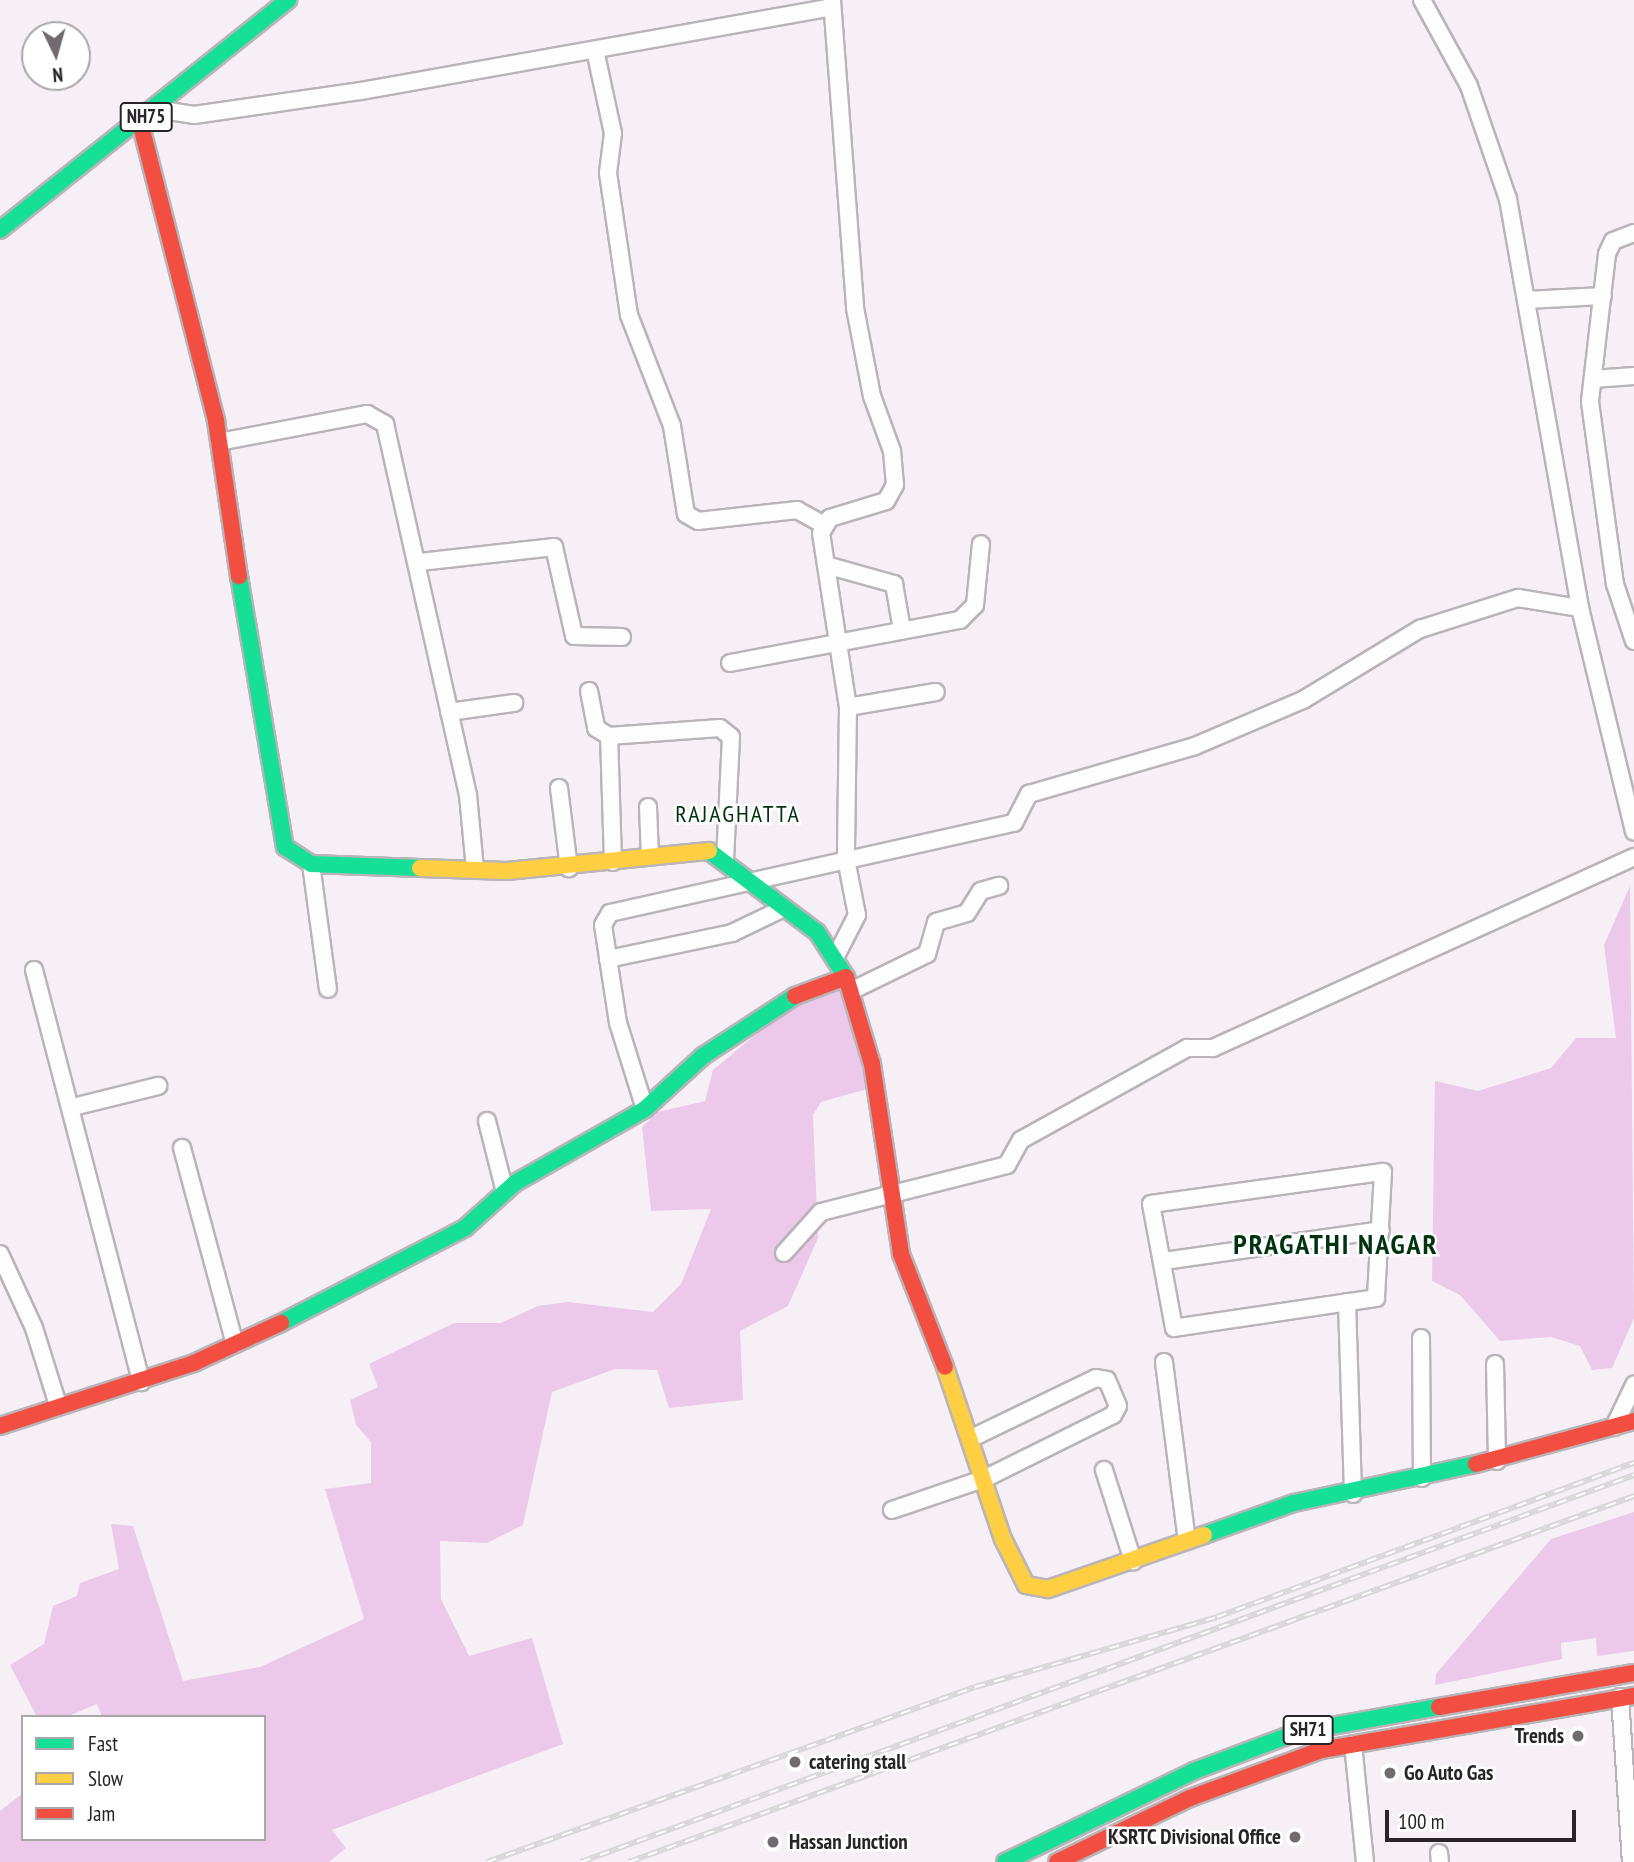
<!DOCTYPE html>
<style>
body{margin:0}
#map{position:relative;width:1634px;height:1862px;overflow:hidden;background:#f6f0f6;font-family:"PT Sans Narrow",sans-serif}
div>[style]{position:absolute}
.green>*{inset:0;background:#ecc9ea}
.roads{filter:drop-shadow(2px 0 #b9b4b8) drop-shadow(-2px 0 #b9b4b8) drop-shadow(0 2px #b9b4b8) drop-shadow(0 -2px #b9b4b8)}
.street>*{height:16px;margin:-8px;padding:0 8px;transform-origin:8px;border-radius:8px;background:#fefdfe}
.fast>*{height:16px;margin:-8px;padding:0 8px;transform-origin:8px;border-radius:8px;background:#16e098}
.slow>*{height:16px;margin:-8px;padding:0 8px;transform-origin:8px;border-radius:8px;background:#ffcf43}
.jam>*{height:16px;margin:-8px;padding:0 8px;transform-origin:8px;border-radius:8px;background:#f24e42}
.rail>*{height:6px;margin-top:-3px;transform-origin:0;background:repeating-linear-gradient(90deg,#fff 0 10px,#d9d6d8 0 20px);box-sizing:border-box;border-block:2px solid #d9d6d8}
.dots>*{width:19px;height:19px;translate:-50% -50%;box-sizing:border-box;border:4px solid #fff;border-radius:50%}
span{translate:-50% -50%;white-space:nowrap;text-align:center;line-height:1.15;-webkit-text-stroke:5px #fff;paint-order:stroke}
.shield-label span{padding:2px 5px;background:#fff;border:2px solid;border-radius:5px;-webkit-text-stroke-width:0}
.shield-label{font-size:19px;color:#292428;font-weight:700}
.poi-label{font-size:21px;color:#292428;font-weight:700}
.right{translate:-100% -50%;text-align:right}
.left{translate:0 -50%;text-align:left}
.quarter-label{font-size:24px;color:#003310;letter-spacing:2px}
.district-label{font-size:28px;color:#003310;font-weight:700;letter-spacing:2px}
.legend{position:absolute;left:21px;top:1715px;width:245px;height:126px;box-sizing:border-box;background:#fff;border:2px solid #a9a7a9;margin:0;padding:9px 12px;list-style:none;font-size:21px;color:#292428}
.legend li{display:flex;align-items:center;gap:14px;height:35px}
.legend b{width:35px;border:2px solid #a9a7a9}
.north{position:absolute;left:21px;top:21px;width:70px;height:70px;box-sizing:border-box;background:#fff;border:2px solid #a9a7a9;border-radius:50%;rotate:175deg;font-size:19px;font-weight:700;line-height:28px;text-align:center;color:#292428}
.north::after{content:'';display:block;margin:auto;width:24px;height:32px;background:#716b70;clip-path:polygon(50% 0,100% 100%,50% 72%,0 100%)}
.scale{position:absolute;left:1385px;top:1810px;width:191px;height:32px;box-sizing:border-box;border:4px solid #292428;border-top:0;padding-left:9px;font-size:21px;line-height:24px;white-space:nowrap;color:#292428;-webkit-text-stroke:5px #fff;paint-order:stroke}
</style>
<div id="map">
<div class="green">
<i style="clip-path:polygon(1630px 886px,1634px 1318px,1612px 1368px,1592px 1370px,1580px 1346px,1551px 1337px,1500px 1341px,1460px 1295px,1432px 1281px,1435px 1081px,1478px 1091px,1551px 1068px,1576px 1038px,1616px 1038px,1604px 945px)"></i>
<i style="clip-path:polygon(842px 988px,864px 1053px,867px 1089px,821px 1102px,813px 1115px,818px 1238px,788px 1306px,740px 1331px,743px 1400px,669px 1408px,657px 1370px,615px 1369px,552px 1392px,523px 1525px,487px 1543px,440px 1541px,441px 1599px,469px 1656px,532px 1638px,563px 1744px,332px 1830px,346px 1848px,329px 1862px,0 1862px,0 1811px,23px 1793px,23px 1839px,264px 1839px,264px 1717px,102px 1717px,97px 1704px,66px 1717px,37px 1717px,10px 1665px,44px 1644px,53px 1606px,77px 1596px,80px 1583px,119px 1569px,111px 1524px,133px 1526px,183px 1681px,260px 1667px,364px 1619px,325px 1489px,371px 1483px,371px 1442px,356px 1425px,350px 1400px,378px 1387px,369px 1364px,454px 1323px,501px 1323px,538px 1306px,568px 1302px,653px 1312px,681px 1284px,711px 1209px,651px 1211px,642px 1127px,658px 1112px,705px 1101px,713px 1070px,785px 1010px)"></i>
<i style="clip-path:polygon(1634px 1512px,1634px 1651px,1597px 1656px,1596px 1638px,1561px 1643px,1562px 1659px,1435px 1685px,1436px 1674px,1551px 1539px)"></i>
</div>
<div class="roads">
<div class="street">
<i style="left:832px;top:0;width:309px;rotate:85.7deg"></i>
<i style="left:855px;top:308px;width:90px;rotate:79.1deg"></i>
<i style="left:872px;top:396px;width:59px;rotate:70deg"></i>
<i style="left:892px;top:451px;width:34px;rotate:85deg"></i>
<i style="left:895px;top:485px;width:18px;rotate:119deg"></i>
<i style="left:886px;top:501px;width:59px;rotate:163.1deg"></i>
<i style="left:830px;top:518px;width:17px;rotate:121deg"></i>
<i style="left:821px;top:533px;width:176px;rotate:81.2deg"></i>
<i style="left:848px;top:707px;width:152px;rotate:90.8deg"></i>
<i style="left:846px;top:859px;width:57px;rotate:78.9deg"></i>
<i style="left:857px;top:915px;width:46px;rotate:117.1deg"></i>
<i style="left:1422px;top:0;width:98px;rotate:61.3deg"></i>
<i style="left:1469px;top:86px;width:120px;rotate:71deg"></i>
<i style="left:1508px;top:199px;width:415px;rotate:80deg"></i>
<i style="left:1580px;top:608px;width:230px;rotate:76.4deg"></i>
<i style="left:595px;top:50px;width:85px;rotate:77.8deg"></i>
<i style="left:613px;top:133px;width:40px;rotate:97.1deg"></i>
<i style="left:608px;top:173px;width:144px;rotate:81.6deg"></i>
<i style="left:629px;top:315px;width:119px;rotate:68.8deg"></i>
<i style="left:672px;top:426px;width:89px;rotate:81deg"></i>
<i style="left:686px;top:514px;width:14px;rotate:30deg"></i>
<i style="left:698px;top:521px;width:100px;rotate:-6.3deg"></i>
<i style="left:797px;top:510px;width:29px;rotate:29deg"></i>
<i style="left:156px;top:109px;width:38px;rotate:9deg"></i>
<i style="left:194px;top:115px;width:169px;rotate:-8.2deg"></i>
<i style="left:361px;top:91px;width:475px;rotate:-10.1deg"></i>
<i style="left:1634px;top:233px;width:22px;rotate:159deg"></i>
<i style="left:1613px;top:241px;width:14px;rotate:115deg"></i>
<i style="left:1607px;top:254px;width:149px;rotate:96.6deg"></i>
<i style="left:1590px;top:402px;width:184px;rotate:82.2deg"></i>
<i style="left:1615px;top:584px;width:60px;rotate:71.6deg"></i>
<i style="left:1526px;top:300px;width:77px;rotate:-3deg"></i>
<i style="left:1593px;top:379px;width:41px;rotate:-4.2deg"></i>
<i style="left:219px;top:442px;width:151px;rotate:-10.7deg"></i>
<i style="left:367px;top:414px;width:21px;rotate:29deg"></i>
<i style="left:385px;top:424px;width:380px;rotate:77.4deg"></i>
<i style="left:468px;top:795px;width:74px;rotate:84.6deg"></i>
<i style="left:420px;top:562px;width:135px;rotate:-6.4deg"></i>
<i style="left:554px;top:547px;width:91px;rotate:77.3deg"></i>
<i style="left:574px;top:636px;width:48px;rotate:1.2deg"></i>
<i style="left:826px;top:565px;width:71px;rotate:15.6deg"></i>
<i style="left:894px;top:584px;width:47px;rotate:80.1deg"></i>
<i style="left:730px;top:663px;width:234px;rotate:-10.6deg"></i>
<i style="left:960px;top:620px;width:21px;rotate:-45deg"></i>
<i style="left:975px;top:605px;width:61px;rotate:-84.4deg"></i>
<i style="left:589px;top:691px;width:38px;rotate:79deg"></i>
<i style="left:596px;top:728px;width:15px;rotate:32deg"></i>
<i style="left:848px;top:707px;width:89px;rotate:-9.7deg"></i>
<i style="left:449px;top:712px;width:66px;rotate:-7.9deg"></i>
<i style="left:559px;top:788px;width:81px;rotate:82.9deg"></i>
<i style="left:648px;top:807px;width:49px;rotate:87.7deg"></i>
<i style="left:613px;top:862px;width:126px;rotate:-91.8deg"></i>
<i style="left:609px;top:736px;width:111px;rotate:-4.1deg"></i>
<i style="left:720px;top:728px;width:14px;rotate:39deg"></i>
<i style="left:731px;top:737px;width:122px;rotate:92.8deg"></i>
<i style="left:311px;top:864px;width:126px;rotate:82.3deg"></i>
<i style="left:608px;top:959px;width:127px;rotate:-11.8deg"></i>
<i style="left:732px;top:933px;width:58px;rotate:-25.7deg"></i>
<i style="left:34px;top:970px;width:426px;rotate:75.4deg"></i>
<i style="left:851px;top:991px;width:85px;rotate:-26deg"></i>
<i style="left:927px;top:954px;width:33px;rotate:-74deg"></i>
<i style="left:936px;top:922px;width:32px;rotate:-16deg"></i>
<i style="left:967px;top:913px;width:26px;rotate:-58deg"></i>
<i style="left:981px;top:891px;width:19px;rotate:-16deg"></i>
<i style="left:73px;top:1107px;width:88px;rotate:-13.9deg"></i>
<i style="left:645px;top:1109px;width:90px;rotate:-107.4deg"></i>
<i style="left:618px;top:1023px;width:99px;rotate:-98.7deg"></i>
<i style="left:603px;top:925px;width:14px;rotate:-60deg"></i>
<i style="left:610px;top:913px;width:414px;rotate:-12.6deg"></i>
<i style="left:1014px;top:823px;width:33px;rotate:-63deg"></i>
<i style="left:1029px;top:794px;width:173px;rotate:-16.1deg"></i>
<i style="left:1195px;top:746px;width:117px;rotate:-23.1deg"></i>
<i style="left:1303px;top:700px;width:137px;rotate:-31.3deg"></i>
<i style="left:1420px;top:629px;width:103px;rotate:-17.6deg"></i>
<i style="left:1518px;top:598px;width:63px;rotate:9.2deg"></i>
<i style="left:487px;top:1121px;width:73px;rotate:75.8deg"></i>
<i style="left:182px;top:1148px;width:203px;rotate:74.9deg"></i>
<i style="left:1383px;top:1172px;width:126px;rotate:93.2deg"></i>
<i style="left:1376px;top:1298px;width:204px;rotate:171.6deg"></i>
<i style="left:1174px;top:1328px;width:126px;rotate:-100.5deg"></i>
<i style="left:1151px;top:1204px;width:234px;rotate:-7.9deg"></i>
<i style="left:784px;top:1253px;width:55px;rotate:-47.9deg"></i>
<i style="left:821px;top:1212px;width:192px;rotate:-14.2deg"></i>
<i style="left:1007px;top:1165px;width:29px;rotate:-61deg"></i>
<i style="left:1021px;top:1140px;width:190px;rotate:-29deg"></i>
<i style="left:1187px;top:1048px;width:26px"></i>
<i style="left:1213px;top:1048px;width:462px;rotate:-24.4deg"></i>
<i style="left:0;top:1254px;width:81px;rotate:65.3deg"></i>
<i style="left:34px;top:1328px;width:81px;rotate:72.7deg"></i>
<i style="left:1164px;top:1261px;width:219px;rotate:-8.1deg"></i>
<i style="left:1347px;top:1302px;width:192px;rotate:88.2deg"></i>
<i style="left:1421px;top:1338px;width:140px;rotate:89.6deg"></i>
<i style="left:1164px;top:1362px;width:180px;rotate:82.7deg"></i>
<i style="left:1495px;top:1364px;width:97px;rotate:88.8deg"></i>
<i style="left:1614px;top:1427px;width:47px;rotate:-64.5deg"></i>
<i style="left:1104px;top:1470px;width:96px;rotate:72.3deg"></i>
<i style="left:892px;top:1510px;width:99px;rotate:-18.8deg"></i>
<i style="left:986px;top:1478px;width:142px;rotate:-26.4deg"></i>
<i style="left:1113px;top:1415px;width:10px;rotate:-61deg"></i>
<i style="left:1118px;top:1406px;width:28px;rotate:-113deg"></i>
<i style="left:1107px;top:1380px;width:11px;rotate:-170deg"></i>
<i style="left:1096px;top:1378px;width:138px;rotate:154.2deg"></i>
<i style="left:1620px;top:1697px;width:165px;rotate:86.2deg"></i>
<i style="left:1353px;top:1744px;width:119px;rotate:84.2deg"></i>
<i style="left:1439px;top:1853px;width:9px;rotate:84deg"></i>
</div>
<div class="fast">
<i style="left:0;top:230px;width:369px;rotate:-38.6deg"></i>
<i style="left:239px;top:576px;width:275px;rotate:80.4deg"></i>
<i style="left:285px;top:847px;width:31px;rotate:33deg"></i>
<i style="left:311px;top:864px;width:109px;rotate:2.1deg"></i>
<i style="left:709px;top:851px;width:135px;rotate:36.9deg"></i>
<i style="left:817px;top:932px;width:54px;rotate:57.2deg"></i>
<i style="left:281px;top:1323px;width:207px;rotate:-27.3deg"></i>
<i style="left:465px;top:1228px;width:67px;rotate:-42deg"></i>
<i style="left:515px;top:1183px;width:150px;rotate:-29.6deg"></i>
<i style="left:645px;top:1109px;width:79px;rotate:-42.4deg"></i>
<i style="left:703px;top:1056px;width:110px;rotate:-33.1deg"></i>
<i style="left:1204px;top:1535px;width:96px;rotate:-19.6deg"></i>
<i style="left:1294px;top:1503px;width:186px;rotate:-12.1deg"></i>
<i style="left:1005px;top:1862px;width:210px;rotate:-25.7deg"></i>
<i style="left:1194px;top:1771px;width:111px;rotate:-20.6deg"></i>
<i style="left:1298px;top:1732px;width:143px;rotate:-10.1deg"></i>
</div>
<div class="slow">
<i style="left:420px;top:868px;width:87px;rotate:2deg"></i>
<i style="left:507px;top:871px;width:203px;rotate:-5.7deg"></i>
<i style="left:945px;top:1367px;width:182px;rotate:71.4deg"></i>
<i style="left:1003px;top:1539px;width:51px;rotate:63.4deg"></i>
<i style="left:1026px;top:1585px;width:22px;rotate:10deg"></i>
<i style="left:1048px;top:1589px;width:165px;rotate:-19.1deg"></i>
</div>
<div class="jam">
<i style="left:140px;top:122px;width:309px;rotate:75.7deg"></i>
<i style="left:216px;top:421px;width:157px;rotate:81.6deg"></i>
<i style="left:795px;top:996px;width:54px;rotate:-20.4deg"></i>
<i style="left:846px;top:977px;width:91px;rotate:73.4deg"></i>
<i style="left:872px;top:1064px;width:192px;rotate:81.3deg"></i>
<i style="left:901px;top:1254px;width:121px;rotate:68.7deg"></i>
<i style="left:0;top:1426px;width:204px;rotate:-18deg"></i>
<i style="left:194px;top:1363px;width:96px;rotate:-24.7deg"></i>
<i style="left:1476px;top:1464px;width:164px;rotate:-15.2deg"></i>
<i style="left:1439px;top:1707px;width:198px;rotate:-9.9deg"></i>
<i style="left:1057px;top:1862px;width:148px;rotate:-25.7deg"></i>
<i style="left:1190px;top:1798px;width:140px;rotate:-20.1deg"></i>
<i style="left:1321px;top:1750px;width:318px;rotate:-9.8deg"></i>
</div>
</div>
<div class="rail">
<i style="left:487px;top:1862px;width:518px;rotate:-19.73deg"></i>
<i style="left:975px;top:1687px;width:252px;rotate:-16.1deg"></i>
<i style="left:1217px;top:1617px;width:445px;rotate:-20.3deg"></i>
<i style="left:581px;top:1862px;width:1122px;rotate:-20.18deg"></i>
<i style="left:629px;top:1862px;width:1070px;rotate:-20.01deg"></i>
</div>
<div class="dots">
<i style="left:1578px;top:1736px;background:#716b70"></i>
<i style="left:795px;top:1762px;background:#716b70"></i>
<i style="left:1390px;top:1773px;background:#716b70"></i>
<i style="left:1295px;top:1837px;background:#716b70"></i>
<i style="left:773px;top:1842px;background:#716b70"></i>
</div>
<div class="shield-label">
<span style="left:146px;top:117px">NH75</span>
<span style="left:1308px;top:1730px">SH71</span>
</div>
<div class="poi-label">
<span class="right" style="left:1564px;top:1736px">Trends</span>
<span class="left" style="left:809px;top:1762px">catering stall</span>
<span class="left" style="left:1404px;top:1773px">Go Auto Gas</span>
<span class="right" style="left:1281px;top:1837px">KSRTC Divisional Office</span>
<span class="left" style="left:789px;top:1842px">Hassan Junction</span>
</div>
<div class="quarter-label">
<span style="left:738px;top:814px">RAJAGHATTA</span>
</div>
<div class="district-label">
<span style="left:1336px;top:1244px">PRAGATHI NAGAR</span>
</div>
<ul class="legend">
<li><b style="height:9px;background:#16e098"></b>Fast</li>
<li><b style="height:9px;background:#ffcf43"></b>Slow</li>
<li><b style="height:9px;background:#f24e42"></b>Jam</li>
</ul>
<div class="north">N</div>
<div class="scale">100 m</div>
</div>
